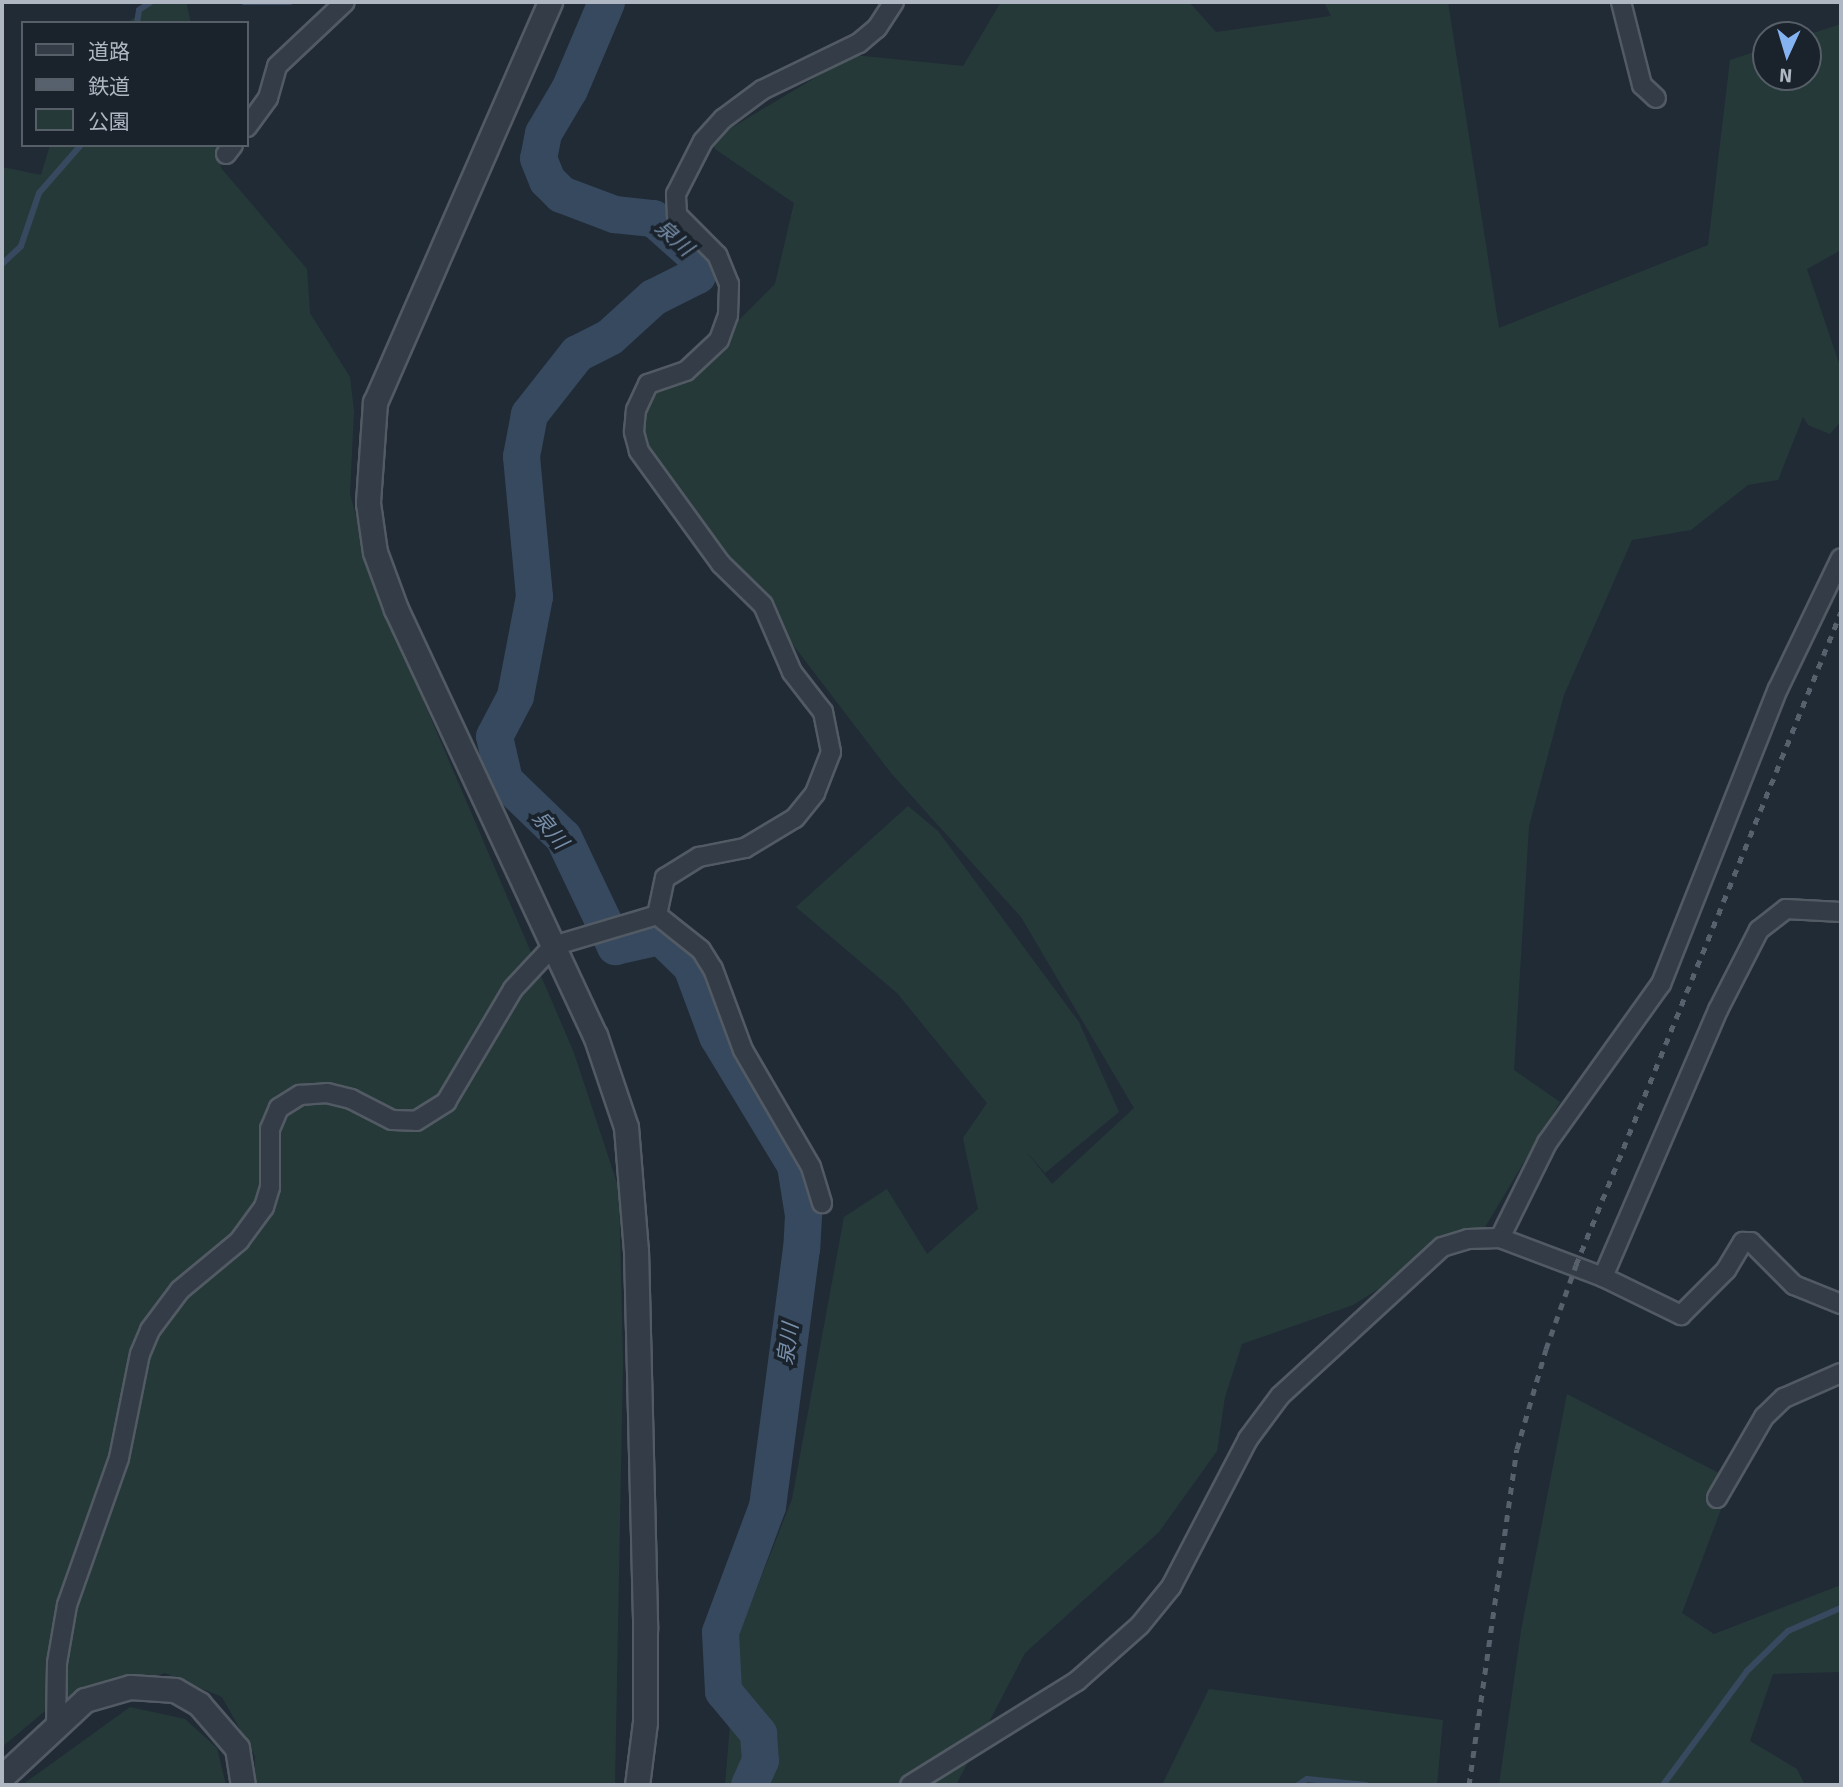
<!DOCTYPE html>
<meta charset="utf-8">
<style>
body{margin:0}
#map{position:relative;width:1843px;height:1787px;overflow:hidden;background:#212b36;font-family:Signika,"Noto Sans JP",sans-serif}
div>[style]{position:absolute}
.green>*{inset:0;background:#263939}
.stream>*{height:6px;margin:-3px;padding:0 3px;transform-origin:3px;border-radius:3px;background:#37495e}
.river>*{height:37px;margin:-18.5px;padding:0 18.5px;transform-origin:18.5px;border-radius:18.5px;background:#37495e}
.roads{filter:drop-shadow(2px 0 #525a64) drop-shadow(-2px 0 #525a64) drop-shadow(0 2px #525a64) drop-shadow(0 -2px #525a64)}
.minor>*{height:18px;margin:-9px;padding:0 9px;transform-origin:9px;border-radius:9px;background:#343d47}
.tertiary>*{height:23px;margin:-11.5px;padding:0 11.5px;transform-origin:11.5px;border-radius:11.5px;background:#343d47}
.rail>*{height:5px;margin-top:-2.5px;transform-origin:0;background:repeating-linear-gradient(90deg,#56616d 0 7px,transparent 0 14px)}
span{translate:-50% -50%;white-space:nowrap;text-align:center;line-height:1.15;-webkit-text-stroke:7px #1a222b;paint-order:stroke}
.water-label{font-size:21px;color:#788faa;font-style:italic}
.frame{position:absolute;inset:0;border:4px solid #afb7c3;pointer-events:none}
.legend{position:absolute;left:21px;top:21px;width:228px;height:126px;box-sizing:border-box;background:#1a222b;border:2px solid #565e68;margin:0;padding:9px 12px;list-style:none;font-size:21px;color:#afb7c3}
.legend li{display:flex;align-items:center;gap:14px;height:35px}
.legend b{width:35px;border:2px solid #565e68}
.north{position:absolute;left:1752px;top:21px;width:70px;height:70px;box-sizing:border-box;background:#1a222b;border:2px solid #565e68;border-radius:50%;rotate:184deg;font-size:19px;font-weight:700;line-height:28px;text-align:center;color:#afb7c3}
.north::after{content:'';display:block;margin:auto;width:24px;height:32px;background:#85b3f2;clip-path:polygon(50% 0,100% 100%,50% 72%,0 100%)}
</style>
<div id="map">
<div class="green">
<i style="clip-path:polygon(155px 2px,186px 2px,191px 23px,127px 23px)"></i>
<i style="clip-path:polygon(1001px 2px,1189px 2px,1216px 32px,1331px 16px,1324px 2px,1448px 2px,1499px 328px,1708px 245px,1730px 60px,1766px 48px,1766px 77px,1808px 77px,1807px 35px,1841px 24px,1841px 250px,1807px 269px,1841px 369px,1841px 421px,1830px 434px,1808px 425px,1803px 417px,1778px 480px,1748px 485px,1691px 530px,1632px 540px,1564px 695px,1529px 826px,1514px 1070px,1560px 1102px,1479px 1237px,1420px 1263px,1353px 1305px,1242px 1344px,1225px 1397px,1217px 1451px,1159px 1532px,1025px 1653px,956px 1785px,725px 1785px,737px 1639px,792px 1499px,844px 1217px,887px 1189px,927px 1254px,978px 1209px,963px 1138px,987px 1103px,897px 993px,796px 907px,908px 806px,938px 831px,1079px 1022px,1119px 1112px,1045px 1173px,1026px 1151px,1052px 1184px,1134px 1108px,1021px 917px,891px 773px,635px 438px,648px 384px,719px 340px,775px 284px,794px 203px,715px 149px,711px 140px,853px 55px,963px 66px)"></i>
<i style="clip-path:polygon(50px 145px,217px 145px,221px 168px,307px 269px,310px 313px,350px 377px,354px 411px,350px 494px,377px 593px,407px 651px,423px 700px,574px 1053px,619px 1189px,623px 1363px,615px 1785px,254px 1785px,255px 1756px,222px 1697px,165px 1673px,51px 1706px,2px 1747px,2px 167px,41px 175px)"></i>
<i style="clip-path:polygon(1567px 1394px,1732px 1480px,1682px 1613px,1714px 1634px,1841px 1585px,1841px 1672px,1773px 1674px,1750px 1741px,1797px 1769px,1805px 1785px,1499px 1785px,1521px 1631px)"></i>
<i style="clip-path:polygon(1209px 1689px,1443px 1720px,1437px 1785px,1162px 1785px)"></i>
<i style="clip-path:polygon(130px 1707px,185px 1719px,217px 1748px,226px 1785px,22px 1785px)"></i>
</div>
<div class="stream">
<i style="left:244px;top:2px;width:46px"></i>
<i style="left:137px;top:23px;width:13px;rotate:-81deg"></i>
<i style="left:139px;top:10px;width:14px;rotate:-34deg"></i>
<i style="left:2px;top:264px;width:26px;rotate:-43deg"></i>
<i style="left:21px;top:246px;width:56px;rotate:-71.2deg"></i>
<i style="left:39px;top:193px;width:64px;rotate:-48.8deg"></i>
<i style="left:1298px;top:1785px;width:11px;rotate:-34deg"></i>
<i style="left:1307px;top:1779px;width:59px;rotate:5.8deg"></i>
<i style="left:1663px;top:1785px;width:142px;rotate:-53.6deg"></i>
<i style="left:1747px;top:1671px;width:57px;rotate:-44.3deg"></i>
<i style="left:1788px;top:1631px;width:58px;rotate:-23.5deg"></i>
</div>
<div class="river">
<i style="left:606px;top:2px;width:95px;rotate:113deg"></i>
<i style="left:569px;top:89px;width:51px;rotate:120.6deg"></i>
<i style="left:543px;top:133px;width:25px;rotate:101deg"></i>
<i style="left:538px;top:158px;width:24px;rotate:68deg"></i>
<i style="left:547px;top:180px;width:20px;rotate:45deg"></i>
<i style="left:561px;top:194px;width:57px;rotate:20.7deg"></i>
<i style="left:614px;top:214px;width:39px;rotate:6deg"></i>
<i style="left:653px;top:218px;width:60px;rotate:41.6deg"></i>
<i style="left:698px;top:258px;width:17px;rotate:93deg"></i>
<i style="left:697px;top:275px;width:49px;rotate:153.4deg"></i>
<i style="left:653px;top:297px;width:59px;rotate:137.7deg"></i>
<i style="left:609px;top:337px;width:36px;rotate:153deg"></i>
<i style="left:577px;top:353px;width:78px;rotate:128.2deg"></i>
<i style="left:529px;top:414px;width:43px;rotate:100.8deg"></i>
<i style="left:521px;top:456px;width:141px;rotate:84.7deg"></i>
<i style="left:534px;top:596px;width:102px;rotate:100.8deg"></i>
<i style="left:515px;top:696px;width:45px;rotate:117.7deg"></i>
<i style="left:494px;top:736px;width:45px;rotate:77.2deg"></i>
<i style="left:504px;top:780px;width:82px;rotate:44deg"></i>
<i style="left:563px;top:837px;width:121px;rotate:64.5deg"></i>
<i style="left:615px;top:946px;width:46px;rotate:-12.5deg"></i>
<i style="left:660px;top:936px;width:43px;rotate:44.1deg"></i>
<i style="left:691px;top:966px;width:75px;rotate:69.6deg"></i>
<i style="left:717px;top:1036px;width:151px;rotate:58.8deg"></i>
<i style="left:795px;top:1165px;width:51px;rotate:80.9deg"></i>
<i style="left:803px;top:1215px;width:33px;rotate:93deg"></i>
<i style="left:801px;top:1248px;width:260px;rotate:97.5deg"></i>
<i style="left:767px;top:1506px;width:134px;rotate:110.5deg"></i>
<i style="left:720px;top:1632px;width:59px;rotate:87.1deg"></i>
<i style="left:723px;top:1691px;width:55px;rotate:50.2deg"></i>
<i style="left:758px;top:1733px;width:27px;rotate:86deg"></i>
<i style="left:760px;top:1760px;width:27px;rotate:114deg"></i>
</div>
<div class="roads">
<div class="minor">
<i style="left:1621px;top:2px;width:86px;rotate:75.8deg"></i>
<i style="left:1642px;top:85px;width:19px;rotate:43deg"></i>
<i style="left:247px;top:127px;width:36px;rotate:-54deg"></i>
<i style="left:268px;top:98px;width:33px;rotate:-74deg"></i>
<i style="left:277px;top:66px;width:93px;rotate:-43.3deg"></i>
<i style="left:226px;top:154px;width:11px;rotate:-52deg"></i>
<i style="left:657px;top:915px;width:38px;rotate:-78deg"></i>
<i style="left:665px;top:878px;width:40px;rotate:-32deg"></i>
<i style="left:699px;top:857px;width:47px;rotate:-11.1deg"></i>
<i style="left:745px;top:848px;width:58px;rotate:-31deg"></i>
<i style="left:795px;top:818px;width:32px;rotate:-51deg"></i>
<i style="left:815px;top:793px;width:44px;rotate:-68.7deg"></i>
<i style="left:831px;top:752px;width:41px;rotate:-101.3deg"></i>
<i style="left:823px;top:712px;width:51px;rotate:-127.8deg"></i>
<i style="left:792px;top:672px;width:73px;rotate:-113.4deg"></i>
<i style="left:763px;top:605px;width:59px;rotate:-135.7deg"></i>
<i style="left:721px;top:564px;width:140px;rotate:-126deg"></i>
<i style="left:639px;top:451px;width:20px;rotate:-105deg"></i>
<i style="left:634px;top:432px;width:22px;rotate:-85deg"></i>
<i style="left:636px;top:410px;width:29px;rotate:-65deg"></i>
<i style="left:648px;top:384px;width:40px;rotate:-18.9deg"></i>
<i style="left:686px;top:371px;width:45px;rotate:-43.2deg"></i>
<i style="left:719px;top:340px;width:27px;rotate:-70deg"></i>
<i style="left:728px;top:315px;width:31px;rotate:-88deg"></i>
<i style="left:729px;top:284px;width:31px;rotate:-112deg"></i>
<i style="left:717px;top:255px;width:57px;rotate:-135deg"></i>
<i style="left:677px;top:215px;width:21px;rotate:-93deg"></i>
<i style="left:676px;top:194px;width:59px;rotate:-63deg"></i>
<i style="left:703px;top:141px;width:30px;rotate:-48deg"></i>
<i style="left:723px;top:119px;width:49px;rotate:-36.6deg"></i>
<i style="left:762px;top:90px;width:108px;rotate:-25.9deg"></i>
<i style="left:859px;top:43px;width:23px;rotate:-40deg"></i>
<i style="left:877px;top:28px;width:31px;rotate:-57deg"></i>
<i style="left:657px;top:915px;width:56px;rotate:38.5deg"></i>
<i style="left:701px;top:950px;width:22px;rotate:58deg"></i>
<i style="left:713px;top:969px;width:86px;rotate:69.7deg"></i>
<i style="left:743px;top:1050px;width:135px;rotate:59.8deg"></i>
<i style="left:811px;top:1167px;width:38px;rotate:73deg"></i>
<i style="left:1500px;top:1238px;width:106px;rotate:-63.7deg"></i>
<i style="left:1547px;top:1143px;width:196px;rotate:-54.4deg"></i>
<i style="left:1661px;top:984px;width:317px;rotate:-68.4deg"></i>
<i style="left:1778px;top:689px;width:145px;rotate:-64.3deg"></i>
<i style="left:1603px;top:1277px;width:87px;rotate:26deg"></i>
<i style="left:1681px;top:1315px;width:64px;rotate:-45deg"></i>
<i style="left:1726px;top:1270px;width:33px;rotate:-59deg"></i>
<i style="left:1743px;top:1242px;width:8px"></i>
<i style="left:1751px;top:1242px;width:61px;rotate:45deg"></i>
<i style="left:1794px;top:1285px;width:51px;rotate:22deg"></i>
<i style="left:1717px;top:1498px;width:94px;rotate:-59.9deg"></i>
<i style="left:1764px;top:1417px;width:28px;rotate:-44deg"></i>
<i style="left:1784px;top:1398px;width:62px;rotate:-23.7deg"></i>
<i style="left:56px;top:1727px;width:64px;rotate:-89.1deg"></i>
<i style="left:57px;top:1663px;width:59px;rotate:-80.2deg"></i>
<i style="left:67px;top:1605px;width:156px;rotate:-70.5deg"></i>
<i style="left:119px;top:1458px;width:106px;rotate:-78.6deg"></i>
<i style="left:140px;top:1354px;width:26px;rotate:-67deg"></i>
<i style="left:150px;top:1330px;width:50px;rotate:-53.1deg"></i>
<i style="left:180px;top:1290px;width:77px;rotate:-39.7deg"></i>
<i style="left:239px;top:1241px;width:42px;rotate:-53.7deg"></i>
<i style="left:264px;top:1207px;width:21px;rotate:-73deg"></i>
<i style="left:270px;top:1187px;width:58px;rotate:-90deg"></i>
<i style="left:270px;top:1129px;width:23px;rotate:-67deg"></i>
<i style="left:279px;top:1108px;width:25px;rotate:-32deg"></i>
<i style="left:300px;top:1095px;width:27px;rotate:-4deg"></i>
<i style="left:327px;top:1093px;width:25px;rotate:14deg"></i>
<i style="left:351px;top:1099px;width:46px;rotate:27.1deg"></i>
<i style="left:392px;top:1120px;width:24px;rotate:2deg"></i>
<i style="left:416px;top:1121px;width:36px;rotate:-32deg"></i>
<i style="left:446px;top:1102px;width:131px;rotate:-59.3deg"></i>
<i style="left:513px;top:989px;width:59px;rotate:-47.1deg"></i>
<i style="left:553px;top:946px;width:109px;rotate:-16.6deg"></i>
<i style="left:910px;top:1785px;width:197px;rotate:-31.9deg"></i>
<i style="left:1077px;top:1681px;width:84px;rotate:-41.6deg"></i>
<i style="left:1140px;top:1625px;width:49px;rotate:-50.8deg"></i>
<i style="left:1171px;top:1587px;width:167px;rotate:-62.5deg"></i>
<i style="left:1248px;top:1439px;width:54px;rotate:-53.3deg"></i>
<i style="left:1280px;top:1396px;width:220px;rotate:-42.6deg"></i>
<i style="left:1442px;top:1247px;width:27px;rotate:-17deg"></i>
<i style="left:1468px;top:1239px;width:32px;rotate:-2deg"></i>
<i style="left:1500px;top:1238px;width:110px;rotate:20.7deg"></i>
<i style="left:1603px;top:1277px;width:291px;rotate:-66.7deg"></i>
<i style="left:1718px;top:1010px;width:90px;rotate:-62.9deg"></i>
<i style="left:1759px;top:930px;width:34px;rotate:-38deg"></i>
<i style="left:1786px;top:909px;width:55px;rotate:3.1deg"></i>
</div>
<div class="tertiary">
<i style="left:550px;top:2px;width:437px;rotate:113.6deg"></i>
<i style="left:375px;top:402px;width:101px;rotate:94deg"></i>
<i style="left:368px;top:503px;width:49px;rotate:81.9deg"></i>
<i style="left:375px;top:552px;width:61px;rotate:69.8deg"></i>
<i style="left:396px;top:609px;width:470px;rotate:65deg"></i>
<i style="left:595px;top:1035px;width:97px;rotate:71.4deg"></i>
<i style="left:626px;top:1127px;width:123px;rotate:85.4deg"></i>
<i style="left:636px;top:1250px;width:379px;rotate:88.6deg"></i>
<i style="left:645px;top:1629px;width:93px;rotate:90deg"></i>
<i style="left:645px;top:1722px;width:64px;rotate:97.2deg"></i>
<i style="left:2px;top:1777px;width:113px;rotate:-42.9deg"></i>
<i style="left:85px;top:1700px;width:47px;rotate:-16.1deg"></i>
<i style="left:130px;top:1687px;width:45px;rotate:3.8deg"></i>
<i style="left:175px;top:1690px;width:28px;rotate:30deg"></i>
<i style="left:199px;top:1704px;width:58px;rotate:49.2deg"></i>
<i style="left:237px;top:1748px;width:37px;rotate:81deg"></i>
</div>
</div>
<div class="rail">
<i style="left:1469px;top:1785px;width:339px;rotate:-81.9deg"></i>
<i style="left:1517px;top:1449px;width:104px;rotate:-73.8deg"></i>
<i style="left:1546px;top:1349px;width:89px;rotate:-70.3deg"></i>
<i style="left:1576px;top:1265px;width:705px;rotate:-67.91deg"></i>
</div>
<div class="water-label">
<span style="left:674px;top:238px;rotate:41deg">泉川</span>
<span style="left:550px;top:830px;rotate:50deg">泉川</span>
<span style="left:788px;top:1344px;rotate:-82deg">泉川</span>
</div>
<div class="frame"></div>
<ul class="legend">
<li><b style="height:9px;background:#343d47"></b>道路</li>
<li><b style="height:9px;background:#56616d"></b>鉄道</li>
<li><b style="height:19px;background:#263939"></b>公園</li>
</ul>
<div class="north">N</div>
</div>
